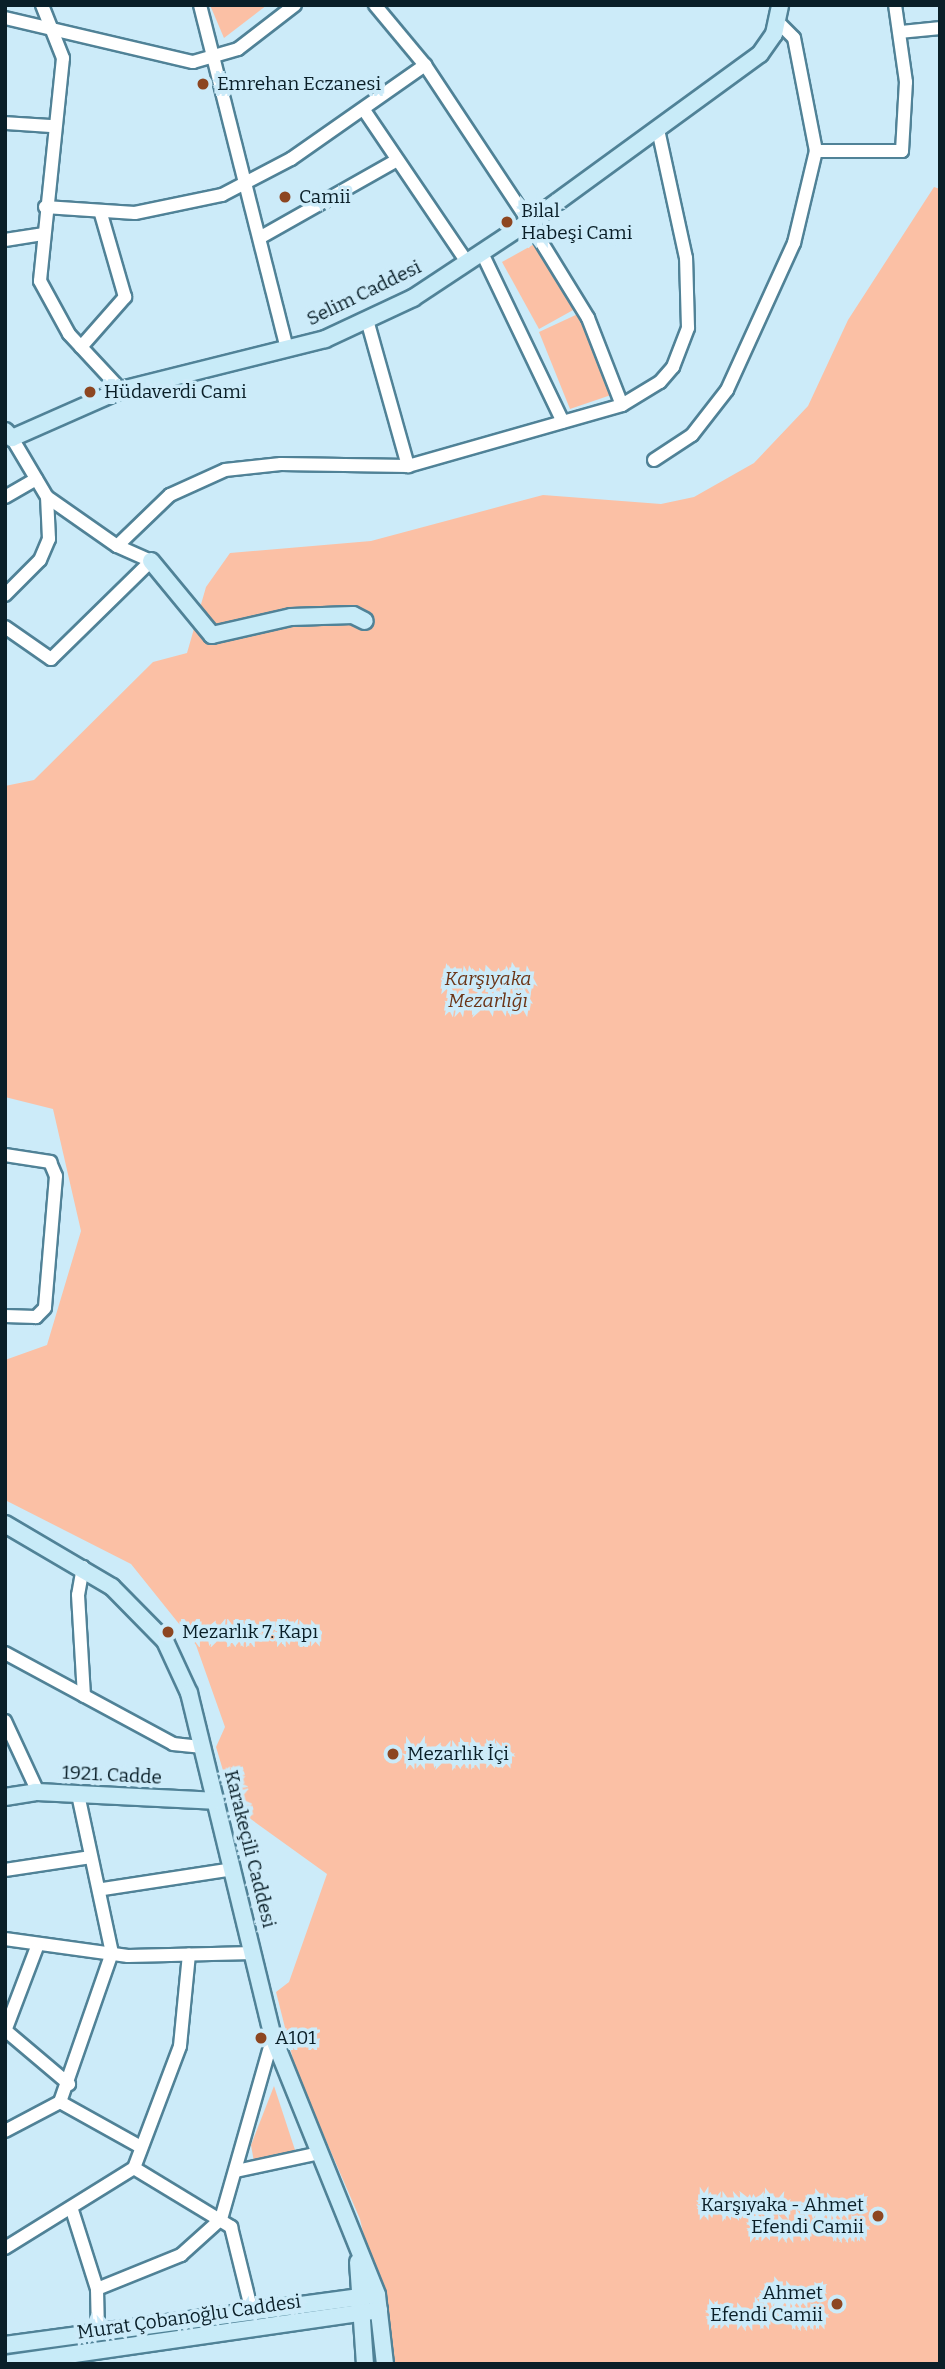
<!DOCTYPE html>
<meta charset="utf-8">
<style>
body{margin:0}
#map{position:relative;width:945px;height:2369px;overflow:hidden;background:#ccebf9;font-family:Bitter,serif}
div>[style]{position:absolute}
.green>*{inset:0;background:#fbc0a5}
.roads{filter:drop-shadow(2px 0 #508297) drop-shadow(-2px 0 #508297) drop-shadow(0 2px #508297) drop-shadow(0 -2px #508297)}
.street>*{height:12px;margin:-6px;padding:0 6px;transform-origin:6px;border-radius:6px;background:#fff}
.secondary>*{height:16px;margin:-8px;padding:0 8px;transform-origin:8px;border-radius:8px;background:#c8ebf8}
.dots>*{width:19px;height:19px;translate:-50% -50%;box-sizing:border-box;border:4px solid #ccebf9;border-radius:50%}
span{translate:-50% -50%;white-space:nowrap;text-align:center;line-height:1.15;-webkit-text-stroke:7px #ccebf9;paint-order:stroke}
.poi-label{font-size:19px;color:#0a1f28}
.left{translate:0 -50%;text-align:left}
.right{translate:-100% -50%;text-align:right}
.street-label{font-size:19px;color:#0a1f28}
.park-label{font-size:19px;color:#6b3416;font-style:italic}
.frame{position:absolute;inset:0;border:7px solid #0a1f28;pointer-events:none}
</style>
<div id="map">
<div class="green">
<i style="clip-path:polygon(210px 5px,267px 5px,224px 38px)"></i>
<i style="clip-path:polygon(934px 187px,940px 189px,940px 2364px,394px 2364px,360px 2219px,296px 2071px,276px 1992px,289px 1982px,327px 1874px,234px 1807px,216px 1747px,225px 1727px,196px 1645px,131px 1564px,5px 1500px,5px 1360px,47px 1345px,81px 1231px,53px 1109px,5px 1097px,5px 786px,34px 780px,153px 662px,187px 653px,206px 587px,230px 553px,371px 541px,543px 495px,661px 504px,694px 497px,754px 463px,808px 406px,848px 320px)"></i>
<i style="clip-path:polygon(538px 242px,575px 309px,539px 329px,502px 262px)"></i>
<i style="clip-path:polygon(580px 313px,611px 395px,570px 409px,539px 332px)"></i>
<i style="clip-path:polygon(274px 2086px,295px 2150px,254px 2162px,251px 2145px)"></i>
</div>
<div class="roads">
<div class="street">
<i style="left:42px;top:5px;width:57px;rotate:68.4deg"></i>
<i style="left:63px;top:58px;width:224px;rotate:95.9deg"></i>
<i style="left:40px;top:281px;width:60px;rotate:61.3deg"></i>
<i style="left:69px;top:334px;width:76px;rotate:47.1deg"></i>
<i style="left:200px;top:5px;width:355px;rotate:75.8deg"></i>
<i style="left:375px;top:5px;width:78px;rotate:50.2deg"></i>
<i style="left:425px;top:65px;width:188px;rotate:56.5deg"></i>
<i style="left:529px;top:222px;width:113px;rotate:58.4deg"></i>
<i style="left:588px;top:318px;width:93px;rotate:68.7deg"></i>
<i style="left:5px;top:18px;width:193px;rotate:13.2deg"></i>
<i style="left:193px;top:62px;width:47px;rotate:-16.1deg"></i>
<i style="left:238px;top:49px;width:72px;rotate:-37.7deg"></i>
<i style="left:900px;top:32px;width:40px;rotate:-5.7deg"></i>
<i style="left:364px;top:110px;width:184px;rotate:55.9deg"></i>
<i style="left:5px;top:123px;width:47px;rotate:3.7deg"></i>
<i style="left:816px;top:151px;width:86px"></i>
<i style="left:902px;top:151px;width:69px;rotate:-86.7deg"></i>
<i style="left:906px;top:82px;width:78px;rotate:-98.1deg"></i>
<i style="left:45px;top:207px;width:90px;rotate:3.8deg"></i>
<i style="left:135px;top:213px;width:89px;rotate:-11.7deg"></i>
<i style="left:222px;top:195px;width:78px;rotate:-27.6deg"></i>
<i style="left:291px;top:159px;width:164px;rotate:-35deg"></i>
<i style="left:261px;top:237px;width:156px;rotate:-29.5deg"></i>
<i style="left:5px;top:240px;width:38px;rotate:-9deg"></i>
<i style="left:482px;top:253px;width:187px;rotate:64.4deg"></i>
<i style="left:367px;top:320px;width:152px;rotate:74.3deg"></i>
<i style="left:81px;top:347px;width:67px;rotate:-48.7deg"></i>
<i style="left:125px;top:297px;width:86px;rotate:-106.1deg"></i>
<i style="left:654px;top:460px;width:45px;rotate:-33.3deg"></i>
<i style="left:692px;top:435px;width:57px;rotate:-52.1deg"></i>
<i style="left:727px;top:390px;width:162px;rotate:-65.5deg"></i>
<i style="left:794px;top:243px;width:95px;rotate:-76.6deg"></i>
<i style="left:816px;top:151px;width:115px;rotate:-101deg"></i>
<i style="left:794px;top:38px;width:23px;rotate:-135deg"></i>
<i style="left:5px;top:497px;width:36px;rotate:-30deg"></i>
<i style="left:117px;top:546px;width:74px;rotate:-43.9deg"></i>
<i style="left:170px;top:495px;width:60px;rotate:-24.4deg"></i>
<i style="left:225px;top:470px;width:56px;rotate:-6.1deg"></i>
<i style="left:281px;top:464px;width:127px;rotate:0.9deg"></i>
<i style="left:408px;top:466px;width:223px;rotate:-15.9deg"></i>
<i style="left:622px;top:405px;width:44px;rotate:-31.2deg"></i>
<i style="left:660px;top:382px;width:20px;rotate:-49deg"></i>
<i style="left:673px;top:367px;width:42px;rotate:-69deg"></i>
<i style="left:688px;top:328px;width:70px;rotate:-91.6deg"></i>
<i style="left:686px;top:258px;width:131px;rotate:-102.3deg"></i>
<i style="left:5px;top:595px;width:49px;rotate:-45deg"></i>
<i style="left:40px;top:560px;width:23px;rotate:-67deg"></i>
<i style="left:49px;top:539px;width:42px;rotate:-92.7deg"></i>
<i style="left:47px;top:497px;width:69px;rotate:-120.7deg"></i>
<i style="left:5px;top:627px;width:56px;rotate:34.8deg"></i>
<i style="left:51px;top:659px;width:140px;rotate:-44.4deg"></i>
<i style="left:151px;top:561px;width:37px;rotate:-156deg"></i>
<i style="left:117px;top:546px;width:85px;rotate:-145deg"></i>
<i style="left:5px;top:1155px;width:46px;rotate:8.8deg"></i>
<i style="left:50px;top:1162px;width:15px;rotate:67deg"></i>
<i style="left:56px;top:1176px;width:132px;rotate:94.8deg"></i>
<i style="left:45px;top:1308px;width:13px;rotate:135deg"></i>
<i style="left:36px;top:1317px;width:31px;rotate:-178deg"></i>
<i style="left:83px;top:1567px;width:28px;rotate:100deg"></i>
<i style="left:78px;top:1595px;width:101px;rotate:86.6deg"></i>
<i style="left:5px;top:1653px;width:191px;rotate:28.4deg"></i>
<i style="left:173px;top:1744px;width:30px;rotate:6deg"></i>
<i style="left:5px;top:1721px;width:78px;rotate:65.1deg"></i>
<i style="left:5px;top:1870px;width:87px;rotate:-8.6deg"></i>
<i style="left:103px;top:1889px;width:132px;rotate:-8.7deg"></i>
<i style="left:5px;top:1939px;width:124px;rotate:7.9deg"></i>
<i style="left:128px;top:1956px;width:126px;rotate:-1.4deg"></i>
<i style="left:5px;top:2030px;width:84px;rotate:40.2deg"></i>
<i style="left:5px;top:2031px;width:93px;rotate:-69.2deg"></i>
<i style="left:60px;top:2102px;width:93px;rotate:29.1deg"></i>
<i style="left:5px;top:2131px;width:62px;rotate:-27.8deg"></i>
<i style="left:60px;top:2102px;width:158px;rotate:-70.8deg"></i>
<i style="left:112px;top:1953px;width:163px;rotate:-102.1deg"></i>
<i style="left:134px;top:2168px;width:114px;rotate:31.3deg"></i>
<i style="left:231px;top:2227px;width:88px;rotate:76.1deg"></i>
<i style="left:236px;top:2171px;width:85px;rotate:-12.2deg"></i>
<i style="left:72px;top:2210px;width:83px;rotate:72.4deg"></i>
<i style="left:97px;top:2289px;width:43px;rotate:88.7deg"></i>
<i style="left:5px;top:2248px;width:152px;rotate:-31.8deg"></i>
<i style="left:134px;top:2168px;width:130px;rotate:-69.3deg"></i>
<i style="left:180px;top:2046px;width:92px;rotate:-84.4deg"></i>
<i style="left:97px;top:2289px;width:91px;rotate:-22deg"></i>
<i style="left:181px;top:2255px;width:54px;rotate:-42deg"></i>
<i style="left:221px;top:2219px;width:189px;rotate:-74.1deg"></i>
</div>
<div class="secondary">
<i style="left:5px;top:431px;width:10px;rotate:45deg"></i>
<i style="left:12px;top:438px;width:119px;rotate:-23.8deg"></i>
<i style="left:121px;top:390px;width:210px;rotate:-14deg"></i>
<i style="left:325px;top:339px;width:97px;rotate:-25deg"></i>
<i style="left:413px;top:298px;width:159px;rotate:-33.5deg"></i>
<i style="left:546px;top:210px;width:265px;rotate:-36.1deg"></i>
<i style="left:760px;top:54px;width:24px;rotate:-55deg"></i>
<i style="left:774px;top:34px;width:30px;rotate:-78deg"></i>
<i style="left:151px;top:561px;width:96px;rotate:50.5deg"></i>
<i style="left:212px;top:635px;width:81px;rotate:-12.8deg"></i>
<i style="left:291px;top:617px;width:62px;rotate:-1.8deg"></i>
<i style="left:353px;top:615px;width:13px;rotate:27deg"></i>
<i style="left:5px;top:1524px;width:124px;rotate:30.5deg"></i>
<i style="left:112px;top:1587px;width:76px;rotate:45.5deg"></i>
<i style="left:165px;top:1641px;width:57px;rotate:65.2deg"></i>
<i style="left:189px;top:1693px;width:354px;rotate:76.3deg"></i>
<i style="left:273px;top:2037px;width:278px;rotate:68deg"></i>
<i style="left:377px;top:2295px;width:69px;rotate:83.4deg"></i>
<i style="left:5px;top:1797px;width:30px;rotate:-9deg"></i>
<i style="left:35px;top:1792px;width:181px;rotate:2.8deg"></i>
<i style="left:358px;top:2262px;width:102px;rotate:86.1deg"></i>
<i style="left:5px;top:2345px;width:375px;rotate:-7.7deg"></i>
<i style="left:5px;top:2364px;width:378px;rotate:-8.2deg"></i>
</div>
</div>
<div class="dots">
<i style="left:203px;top:84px;background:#8d4621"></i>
<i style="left:285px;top:197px;background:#8d4621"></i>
<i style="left:507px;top:222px;background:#8d4621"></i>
<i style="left:90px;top:392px;background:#8d4621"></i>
<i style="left:168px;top:1632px;background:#8d4621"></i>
<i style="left:393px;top:1754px;background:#8d4621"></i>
<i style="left:261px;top:2038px;background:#8d4621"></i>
<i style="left:878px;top:2216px;background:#8d4621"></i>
<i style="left:837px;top:2304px;background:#8d4621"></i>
</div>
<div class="poi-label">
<span class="left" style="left:217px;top:84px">Emrehan Eczanesi</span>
<span class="left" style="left:299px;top:197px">Camii</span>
<span class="left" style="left:521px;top:222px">Bilal<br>Habeşi Cami</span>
<span class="left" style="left:104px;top:392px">Hüdaverdi Cami</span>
<span class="left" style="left:182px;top:1632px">Mezarlık 7. Kapı</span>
<span class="left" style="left:407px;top:1754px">Mezarlık İçi</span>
<span class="left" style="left:275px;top:2038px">A101</span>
<span class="right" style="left:864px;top:2216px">Karşıyaka - Ahmet<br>Efendi Camii</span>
<span class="right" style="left:823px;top:2304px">Ahmet<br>Efendi Camii</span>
</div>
<div class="street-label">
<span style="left:364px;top:293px;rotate:-26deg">Selim Caddesi</span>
<span style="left:112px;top:1775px;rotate:3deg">1921. Cadde</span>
<span style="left:250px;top:1849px;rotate:76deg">Karakeçili Caddesi</span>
<span style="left:189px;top:2317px;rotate:-8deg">Murat Çobanoğlu Caddesi</span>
</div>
<div class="park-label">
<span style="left:488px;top:990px">Karşıyaka<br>Mezarlığı</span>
</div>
<div class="frame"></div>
</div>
